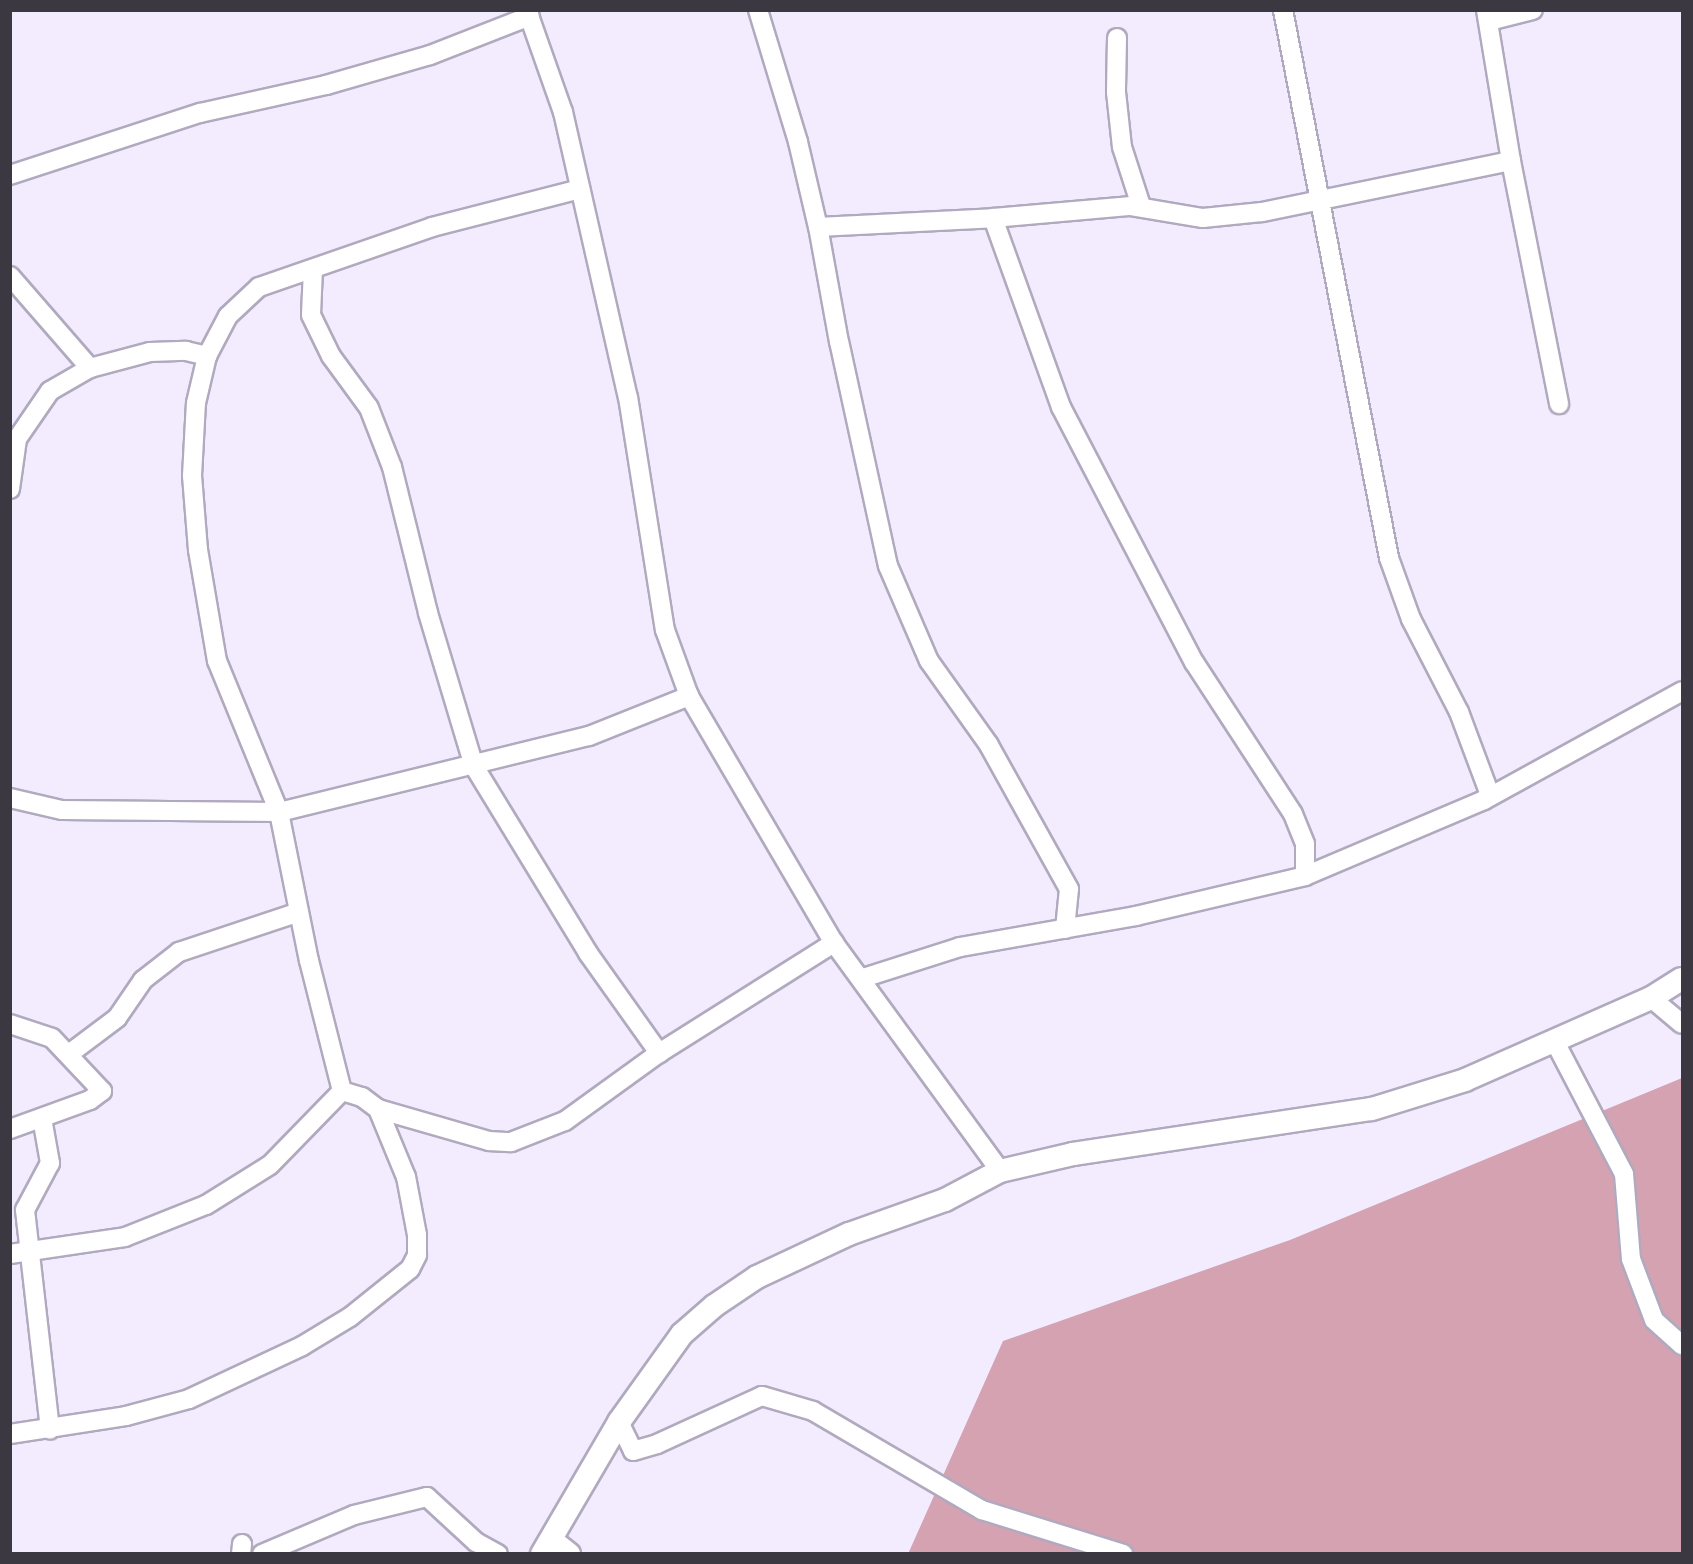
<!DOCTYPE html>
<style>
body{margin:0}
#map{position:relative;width:1693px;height:1564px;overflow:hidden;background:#f3ecff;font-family:"PT Sans",sans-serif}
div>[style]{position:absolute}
.forest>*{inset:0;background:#d5a2b1}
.roads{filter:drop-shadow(2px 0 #b1a9be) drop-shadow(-2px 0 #b1a9be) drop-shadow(0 2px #b1a9be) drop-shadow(0 -2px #b1a9be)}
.minor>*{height:18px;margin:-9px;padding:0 9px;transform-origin:9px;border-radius:9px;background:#fff}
.major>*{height:22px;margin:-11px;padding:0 11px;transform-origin:11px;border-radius:11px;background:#fff}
span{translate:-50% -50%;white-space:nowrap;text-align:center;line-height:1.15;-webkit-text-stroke:4.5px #fdfdfd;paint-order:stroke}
.frame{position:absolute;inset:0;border:12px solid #3c3841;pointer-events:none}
</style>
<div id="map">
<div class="forest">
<i style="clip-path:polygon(1682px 1078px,1682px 1553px,908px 1554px,1003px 1341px,1290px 1240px)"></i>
</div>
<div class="roads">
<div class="minor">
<i style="left:527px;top:10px;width:108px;rotate:70.6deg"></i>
<i style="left:563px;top:112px;width:292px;rotate:77.2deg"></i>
<i style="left:628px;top:397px;width:236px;rotate:81deg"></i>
<i style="left:665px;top:630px;width:70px;rotate:70deg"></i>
<i style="left:689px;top:696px;width:286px;rotate:59.6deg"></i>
<i style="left:834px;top:943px;width:282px;rotate:53.9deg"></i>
<i style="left:758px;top:10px;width:138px;rotate:73.1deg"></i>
<i style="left:798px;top:142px;width:87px;rotate:76.8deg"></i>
<i style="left:1283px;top:10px;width:558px;rotate:79.05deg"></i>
<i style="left:1389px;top:558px;width:65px;rotate:70.2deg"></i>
<i style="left:1411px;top:619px;width:105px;rotate:62.7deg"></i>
<i style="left:1459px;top:712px;width:89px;rotate:69.5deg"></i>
<i style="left:1486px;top:10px;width:153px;rotate:80.6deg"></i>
<i style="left:1511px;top:161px;width:248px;rotate:78.8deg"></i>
<i style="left:1489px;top:21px;width:45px;rotate:-14deg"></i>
<i style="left:1117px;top:38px;width:54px;rotate:91.1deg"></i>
<i style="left:1116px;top:92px;width:55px;rotate:83.8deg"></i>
<i style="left:1122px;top:147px;width:62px;rotate:72.1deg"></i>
<i style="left:10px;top:175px;width:200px;rotate:-18.1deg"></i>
<i style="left:200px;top:113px;width:129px;rotate:-12.5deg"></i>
<i style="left:326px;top:85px;width:108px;rotate:-16.1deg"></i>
<i style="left:430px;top:55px;width:107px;rotate:-21.3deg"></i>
<i style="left:993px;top:218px;width:201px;rotate:70.2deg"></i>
<i style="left:1061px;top:407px;width:288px;rotate:62.5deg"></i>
<i style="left:1194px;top:662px;width:181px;rotate:56.9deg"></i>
<i style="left:1293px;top:814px;width:32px;rotate:68deg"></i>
<i style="left:1305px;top:844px;width:32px;rotate:90deg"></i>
<i style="left:313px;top:269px;width:46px;rotate:92.5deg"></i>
<i style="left:311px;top:315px;width:46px;rotate:64deg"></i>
<i style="left:331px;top:356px;width:64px;rotate:53.8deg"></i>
<i style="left:369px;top:408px;width:63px;rotate:68.7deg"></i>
<i style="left:392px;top:467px;width:150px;rotate:76.1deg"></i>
<i style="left:428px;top:613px;width:160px;rotate:73.3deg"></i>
<i style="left:474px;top:766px;width:219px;rotate:58.6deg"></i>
<i style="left:588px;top:953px;width:123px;rotate:54.6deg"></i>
<i style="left:10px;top:276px;width:122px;rotate:49deg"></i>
<i style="left:10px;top:489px;width:50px;rotate:-82deg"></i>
<i style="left:17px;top:439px;width:58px;rotate:-55.5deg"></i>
<i style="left:50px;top:391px;width:46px;rotate:-29.9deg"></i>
<i style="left:90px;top:368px;width:62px;rotate:-14.9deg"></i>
<i style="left:150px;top:352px;width:36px;rotate:-2deg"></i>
<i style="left:186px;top:351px;width:22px;rotate:13deg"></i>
<i style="left:10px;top:798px;width:53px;rotate:13deg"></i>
<i style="left:62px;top:810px;width:217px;rotate:0.5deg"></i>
<i style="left:279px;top:812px;width:319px;rotate:-13.8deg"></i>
<i style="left:589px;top:736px;width:108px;rotate:-21.8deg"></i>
<i style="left:1065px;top:929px;width:40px;rotate:-84.3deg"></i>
<i style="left:1069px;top:889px;width:165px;rotate:-119.1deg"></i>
<i style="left:989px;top:745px;width:103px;rotate:-125.5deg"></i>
<i style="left:929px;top:661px;width:103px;rotate:-113.3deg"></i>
<i style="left:888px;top:566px;width:229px;rotate:-102.3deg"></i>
<i style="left:839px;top:342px;width:117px;rotate:-100.3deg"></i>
<i style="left:818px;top:227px;width:175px;rotate:-2.9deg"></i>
<i style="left:993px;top:218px;width:139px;rotate:-5deg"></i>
<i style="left:1131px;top:206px;width:73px;rotate:9.5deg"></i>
<i style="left:1203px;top:218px;width:59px;rotate:-5.8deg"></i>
<i style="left:1262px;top:212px;width:254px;rotate:-11.6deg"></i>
<i style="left:863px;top:978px;width:102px;rotate:-17.7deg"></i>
<i style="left:960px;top:947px;width:179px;rotate:-10deg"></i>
<i style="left:1136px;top:916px;width:174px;rotate:-13.3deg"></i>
<i style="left:1305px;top:876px;width:194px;rotate:-23deg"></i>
<i style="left:1484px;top:800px;width:226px;rotate:-28.8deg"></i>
<i style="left:1651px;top:998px;width:40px;rotate:40deg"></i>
<i style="left:10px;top:1024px;width:44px;rotate:18.4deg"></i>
<i style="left:52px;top:1038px;width:73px;rotate:46.7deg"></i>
<i style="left:102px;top:1091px;width:15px;rotate:143deg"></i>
<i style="left:90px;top:1100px;width:85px;rotate:160.1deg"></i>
<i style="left:1555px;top:1042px;width:149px;rotate:62.4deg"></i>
<i style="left:1624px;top:1174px;width:85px;rotate:85.3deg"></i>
<i style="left:1631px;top:1259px;width:65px;rotate:69.3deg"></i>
<i style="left:1654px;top:1320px;width:38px;rotate:42deg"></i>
<i style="left:69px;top:1054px;width:60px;rotate:-36.9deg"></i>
<i style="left:117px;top:1018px;width:46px;rotate:-55.6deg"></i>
<i style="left:143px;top:980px;width:46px;rotate:-37.9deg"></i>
<i style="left:179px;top:952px;width:126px;rotate:-18.4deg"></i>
<i style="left:342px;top:1091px;width:134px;rotate:-104.2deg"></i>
<i style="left:309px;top:961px;width:152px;rotate:-101.4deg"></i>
<i style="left:279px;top:812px;width:163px;rotate:-112.3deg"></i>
<i style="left:217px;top:661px;width:113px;rotate:-99.7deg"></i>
<i style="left:198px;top:550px;width:74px;rotate:-94.6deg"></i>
<i style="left:192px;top:476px;width:73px;rotate:-86.9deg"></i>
<i style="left:196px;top:403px;width:48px;rotate:-76.8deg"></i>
<i style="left:207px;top:356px;width:45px;rotate:-62.3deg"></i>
<i style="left:228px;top:316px;width:42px;rotate:-43.1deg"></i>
<i style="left:259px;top:287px;width:183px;rotate:-19.1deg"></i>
<i style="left:432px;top:227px;width:153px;rotate:-14.4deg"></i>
<i style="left:342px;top:1091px;width:21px;rotate:17deg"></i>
<i style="left:362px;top:1097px;width:20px;rotate:37deg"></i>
<i style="left:378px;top:1109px;width:116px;rotate:16.1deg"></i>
<i style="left:489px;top:1141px;width:22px;rotate:3deg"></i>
<i style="left:511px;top:1142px;width:58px;rotate:-21.3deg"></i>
<i style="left:565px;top:1121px;width:116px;rotate:-35.9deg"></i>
<i style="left:659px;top:1053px;width:207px;rotate:-32.2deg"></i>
<i style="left:42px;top:1118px;width:46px;rotate:79.9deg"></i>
<i style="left:50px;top:1163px;width:53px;rotate:118deg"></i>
<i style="left:25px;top:1210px;width:221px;rotate:83.5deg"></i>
<i style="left:10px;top:1254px;width:116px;rotate:-8.4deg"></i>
<i style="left:125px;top:1237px;width:87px;rotate:-21.6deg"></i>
<i style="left:206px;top:1205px;width:75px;rotate:-32deg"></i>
<i style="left:270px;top:1165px;width:103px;rotate:-45.8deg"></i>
<i style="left:619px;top:1422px;width:32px;rotate:64deg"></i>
<i style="left:633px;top:1451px;width:25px;rotate:-16deg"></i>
<i style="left:657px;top:1444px;width:115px;rotate:-24.6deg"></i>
<i style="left:762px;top:1396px;width:53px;rotate:16.4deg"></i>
<i style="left:813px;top:1411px;width:196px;rotate:30.4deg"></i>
<i style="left:982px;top:1510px;width:148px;rotate:17.3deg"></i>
<i style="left:10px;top:1434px;width:117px;rotate:-8.8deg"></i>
<i style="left:126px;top:1416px;width:65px;rotate:-15.1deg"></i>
<i style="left:189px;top:1399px;width:125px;rotate:-25.1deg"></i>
<i style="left:302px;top:1346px;width:56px;rotate:-31.1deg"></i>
<i style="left:350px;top:1317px;width:77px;rotate:-38.7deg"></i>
<i style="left:410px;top:1269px;width:16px;rotate:-63deg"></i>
<i style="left:417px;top:1255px;width:20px;rotate:-90deg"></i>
<i style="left:417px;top:1235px;width:59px;rotate:-100.7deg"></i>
<i style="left:406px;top:1177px;width:74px;rotate:-112.4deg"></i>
<i style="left:241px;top:1554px;width:10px;rotate:-84deg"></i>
<i style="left:262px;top:1554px;width:100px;rotate:-23deg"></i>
<i style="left:354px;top:1515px;width:75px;rotate:-13.9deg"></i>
<i style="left:427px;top:1497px;width:67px;rotate:42.6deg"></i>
<i style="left:476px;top:1542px;width:25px;rotate:29deg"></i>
</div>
<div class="major">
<i style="left:551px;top:1540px;width:23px;rotate:38deg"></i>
<i style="left:542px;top:1554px;width:153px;rotate:-59.7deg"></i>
<i style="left:619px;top:1422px;width:108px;rotate:-54.4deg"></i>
<i style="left:682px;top:1334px;width:43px;rotate:-41.2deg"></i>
<i style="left:714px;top:1306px;width:52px;rotate:-34deg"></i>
<i style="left:757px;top:1277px;width:102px;rotate:-25.1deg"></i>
<i style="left:849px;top:1234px;width:102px;rotate:-19.5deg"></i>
<i style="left:945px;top:1200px;width:62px;rotate:-27.8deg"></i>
<i style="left:1000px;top:1171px;width:75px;rotate:-13.1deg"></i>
<i style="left:1073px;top:1154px;width:302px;rotate:-8.6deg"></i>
<i style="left:1372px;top:1109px;width:97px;rotate:-17.3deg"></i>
<i style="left:1465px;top:1080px;width:203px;rotate:-23.8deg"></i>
<i style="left:1651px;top:998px;width:36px;rotate:-32deg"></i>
</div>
</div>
<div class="frame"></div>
</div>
